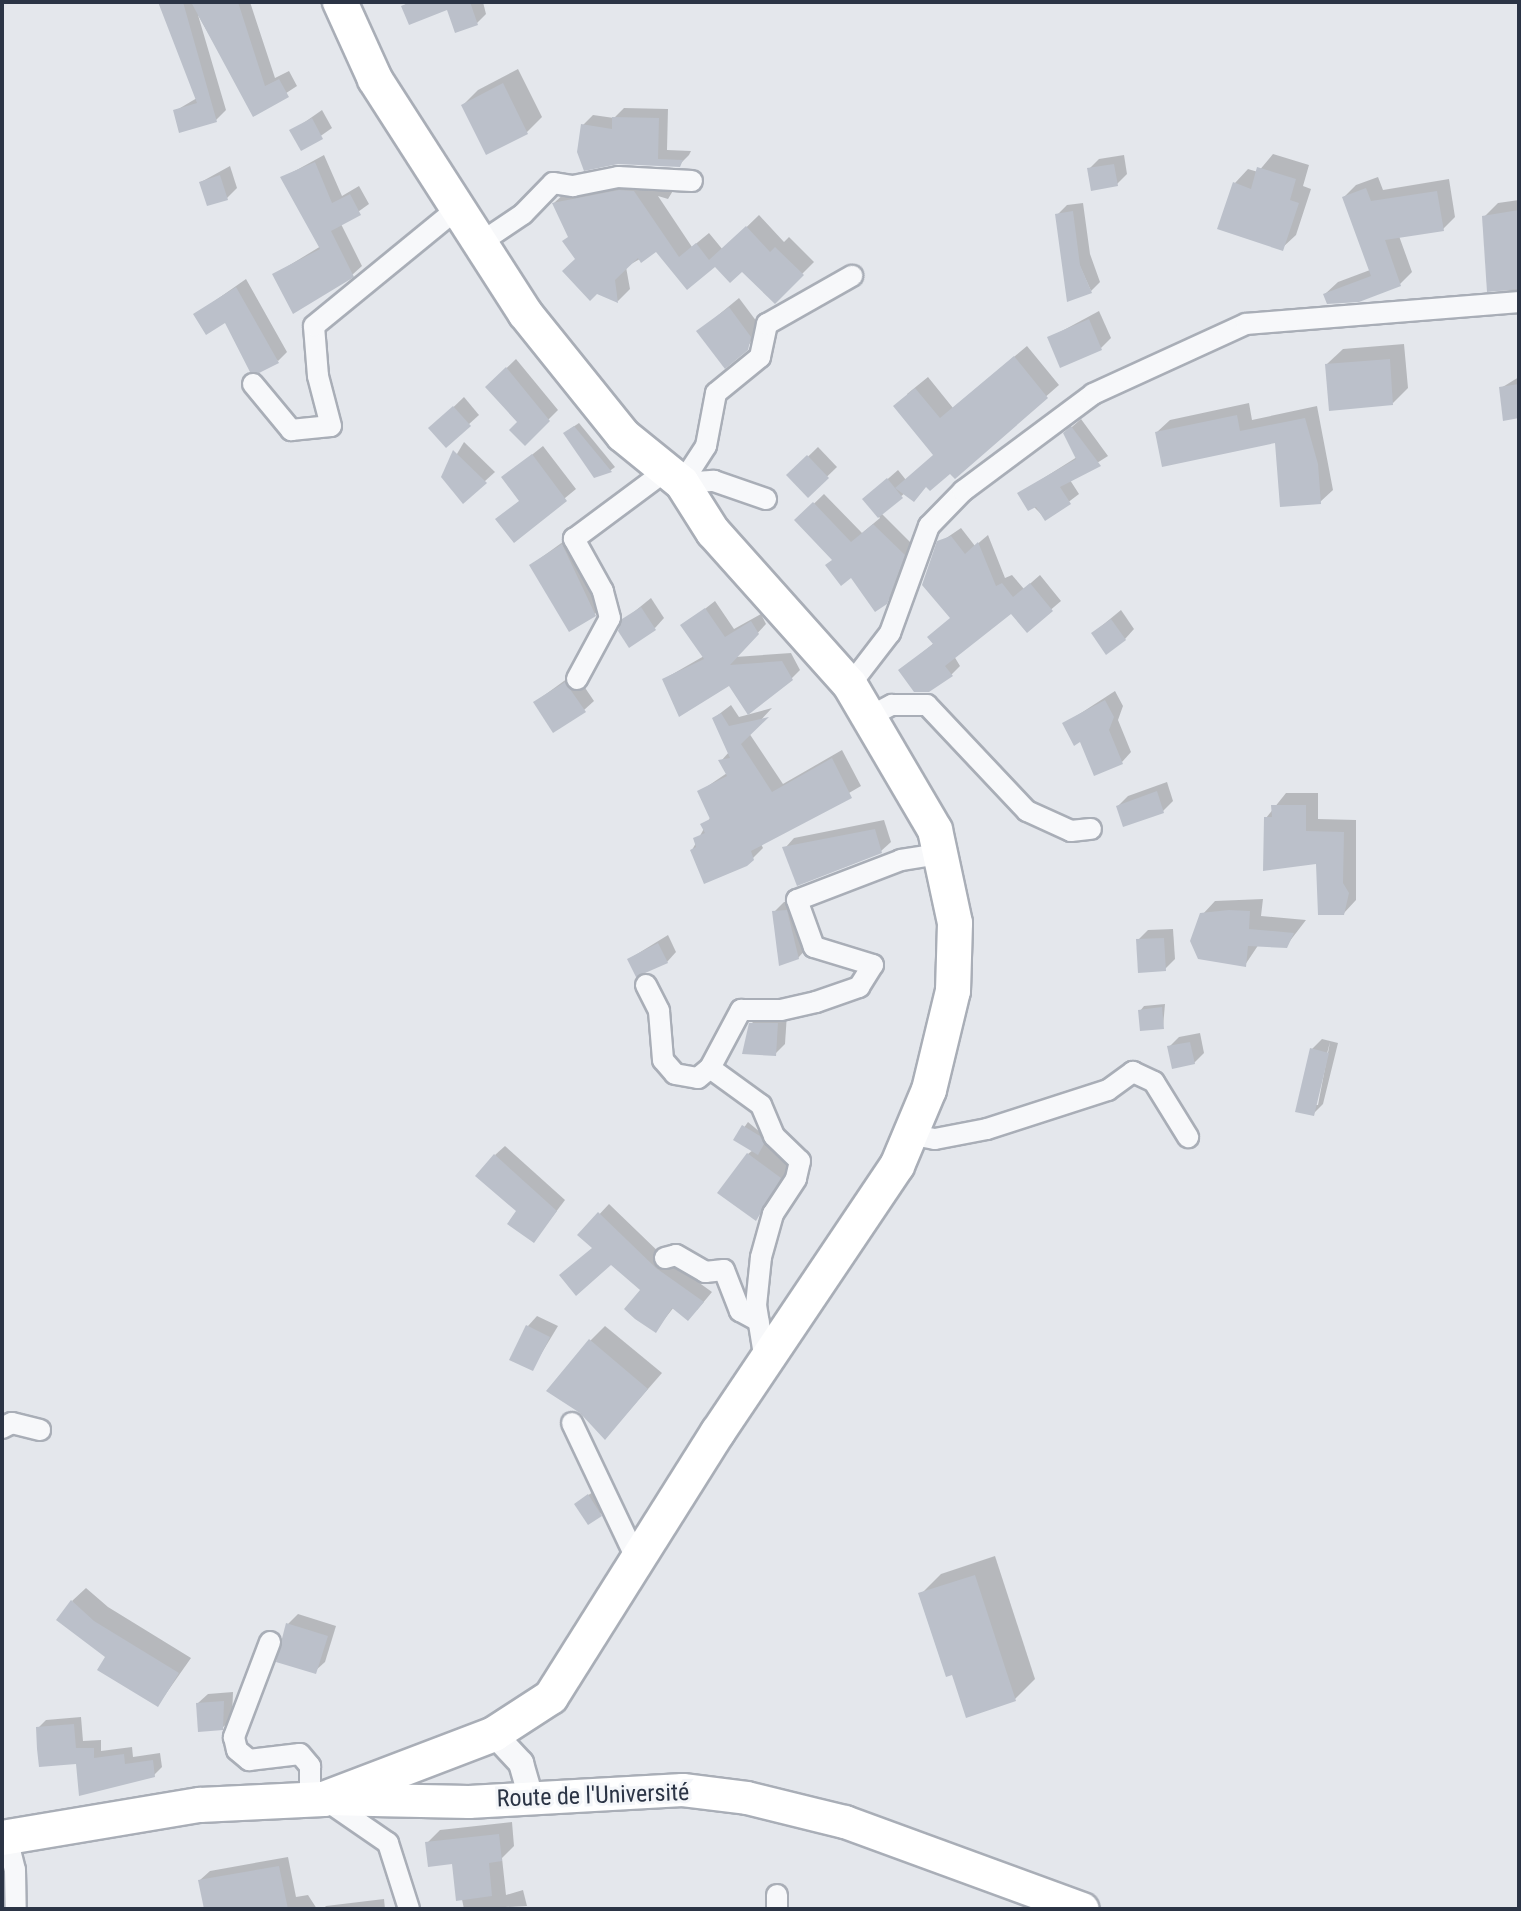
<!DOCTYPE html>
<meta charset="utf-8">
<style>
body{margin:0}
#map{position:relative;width:1521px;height:1911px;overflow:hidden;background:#e4e7ec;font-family:"Roboto Condensed",sans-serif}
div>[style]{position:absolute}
.shadow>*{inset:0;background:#0003}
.building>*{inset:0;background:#bbc0ca}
.roads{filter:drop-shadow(2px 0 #a9aeb7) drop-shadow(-2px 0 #a9aeb7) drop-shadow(0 2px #a9aeb7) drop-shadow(0 -2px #a9aeb7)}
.minor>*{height:20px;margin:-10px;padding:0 10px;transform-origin:10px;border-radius:10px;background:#f7f8fa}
.tertiary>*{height:24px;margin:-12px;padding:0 12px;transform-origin:12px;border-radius:12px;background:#f7f8fa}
.primary>*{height:32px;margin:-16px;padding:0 16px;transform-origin:16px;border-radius:16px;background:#fff}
.trunk>*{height:34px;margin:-17px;padding:0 17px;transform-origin:17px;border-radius:17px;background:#fff}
span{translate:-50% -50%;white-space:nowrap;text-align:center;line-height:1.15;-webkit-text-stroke:6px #f4f6f9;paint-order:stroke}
.street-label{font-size:24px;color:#2b3445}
.frame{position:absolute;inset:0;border:4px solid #2b3445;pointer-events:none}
</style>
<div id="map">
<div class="shadow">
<i style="clip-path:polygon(160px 2px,250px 2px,275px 78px,289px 71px,297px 86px,254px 114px,198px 15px,226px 110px,216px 120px,175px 111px,197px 98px)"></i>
<i style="clip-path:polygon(408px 2px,483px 2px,486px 14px,477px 23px,449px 8px,404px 6px)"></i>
<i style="clip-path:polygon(518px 69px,542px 117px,527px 132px,487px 153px,463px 105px,478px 90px)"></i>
<i style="clip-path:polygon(624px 108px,668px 109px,667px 150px,691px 151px,689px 155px,679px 165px,618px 162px,583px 125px,593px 115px,614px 118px)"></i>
<i style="clip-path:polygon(322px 110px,332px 128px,302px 149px,292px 131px)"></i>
<i style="clip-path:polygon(1273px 154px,1309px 165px,1303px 186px,1311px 189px,1296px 235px,1282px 248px,1235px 183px,1248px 169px,1258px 172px)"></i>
<i style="clip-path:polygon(324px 155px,342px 196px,359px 186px,369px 204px,341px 224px,362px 266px,352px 275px,275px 274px,321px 246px,282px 178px)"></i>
<i style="clip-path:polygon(1124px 155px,1127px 174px,1117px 184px,1089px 169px,1099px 159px)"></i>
<i style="clip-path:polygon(230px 166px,237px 188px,227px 198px,201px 182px)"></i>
<i style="clip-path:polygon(1378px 177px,1383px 190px,1449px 179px,1455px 217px,1443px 229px,1399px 236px,1412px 272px,1400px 284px,1325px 294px,1338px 282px,1370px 270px,1344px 197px,1356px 185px)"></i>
<i style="clip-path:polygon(647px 180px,674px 189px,668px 199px,658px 196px,692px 247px,709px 233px,723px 250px,759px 215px,784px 242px,789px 237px,814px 262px,775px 301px,742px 269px,715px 265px,688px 287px,657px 249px,626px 267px,630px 289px,618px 301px,596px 292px,554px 203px,567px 191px)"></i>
<i style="clip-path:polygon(1519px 200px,1519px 291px,1489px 290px,1484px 217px,1498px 203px)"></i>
<i style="clip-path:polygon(1083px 203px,1090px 254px,1100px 282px,1091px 291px,1057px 215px,1067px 205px)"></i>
<i style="clip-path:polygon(246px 279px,287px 352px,278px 361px,226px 320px,196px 314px)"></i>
<i style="clip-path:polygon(739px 298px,760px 326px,747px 348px,699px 331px)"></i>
<i style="clip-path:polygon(1099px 311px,1111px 338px,1101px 348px,1049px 338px)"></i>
<i style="clip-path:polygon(1404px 344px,1408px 388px,1393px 403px,1327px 364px,1343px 349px)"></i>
<i style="clip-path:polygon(1027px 346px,1059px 385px,955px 476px,950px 471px,905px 493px,881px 513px,913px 545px,896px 592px,886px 602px,797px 520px,824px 494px,862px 533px,880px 518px,865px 499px,898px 470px,906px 480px,935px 455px,907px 394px,928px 377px,953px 408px)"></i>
<i style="clip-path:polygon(516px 359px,558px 410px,525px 443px,520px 422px,487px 387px)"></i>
<i style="clip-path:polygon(1519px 377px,1519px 417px,1501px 388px)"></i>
<i style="clip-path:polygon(464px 397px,479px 415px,446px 445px,441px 419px)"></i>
<i style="clip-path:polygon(1249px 403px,1252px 420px,1317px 406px,1333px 490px,1320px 502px,1277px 441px,1157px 432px,1170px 420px)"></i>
<i style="clip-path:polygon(1081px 419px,1108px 456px,1070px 480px,1079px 494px,1046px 519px,1020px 493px,1077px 457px,1065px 433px)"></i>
<i style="clip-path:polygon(579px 423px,615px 467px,611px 470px,595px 475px,570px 429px)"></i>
<i style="clip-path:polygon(464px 442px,495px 472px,463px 501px,444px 476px)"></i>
<i style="clip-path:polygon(543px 446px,576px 489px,514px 540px,498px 519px,521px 500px,504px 477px)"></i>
<i style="clip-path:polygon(818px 447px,837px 467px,808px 495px,789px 475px)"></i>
<i style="clip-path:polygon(961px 528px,975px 546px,988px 535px,1005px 578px,1012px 575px,1024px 589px,1040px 575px,1061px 601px,1027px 630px,1012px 611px,954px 656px,960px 666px,951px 675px,901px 670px,934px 643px,952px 617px,939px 543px)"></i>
<i style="clip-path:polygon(578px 531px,610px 599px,595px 614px,531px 565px)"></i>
<i style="clip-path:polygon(651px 598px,664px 618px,655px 628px,624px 620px)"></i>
<i style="clip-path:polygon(715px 601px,734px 629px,761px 614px,766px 624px,735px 657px,791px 653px,800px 670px,792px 678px,729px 684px,664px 679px,704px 656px,683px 626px)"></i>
<i style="clip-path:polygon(1121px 610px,1134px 629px,1125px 639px,1093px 633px)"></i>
<i style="clip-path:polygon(575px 673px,594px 701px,584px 710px,535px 702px)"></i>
<i style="clip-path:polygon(1115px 691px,1123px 706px,1118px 720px,1131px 752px,1122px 762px,1064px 724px)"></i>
<i style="clip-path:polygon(731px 705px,739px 717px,772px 708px,749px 733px,783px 784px,842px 750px,861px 786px,761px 844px,763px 848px,746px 865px,692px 850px,711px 816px,699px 792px,727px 773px,721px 761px,729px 752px,714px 718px)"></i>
<i style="clip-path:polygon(1167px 782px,1173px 801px,1163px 811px,1118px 806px,1128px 796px)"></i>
<i style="clip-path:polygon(1286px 793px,1318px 793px,1318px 819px,1356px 820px,1356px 900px,1344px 913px,1318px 862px,1266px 818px)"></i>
<i style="clip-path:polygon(884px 820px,891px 842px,881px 851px,785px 848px,794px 838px)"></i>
<i style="clip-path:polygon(1263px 899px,1261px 916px,1306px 920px,1286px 946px,1259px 944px,1245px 965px,1202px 915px,1215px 901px)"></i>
<i style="clip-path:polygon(796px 901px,807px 948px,798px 958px,774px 912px,784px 902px)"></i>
<i style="clip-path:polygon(1173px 929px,1175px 959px,1165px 969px,1138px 940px,1148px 930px)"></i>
<i style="clip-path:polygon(668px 935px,676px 952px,667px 962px,629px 959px)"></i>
<i style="clip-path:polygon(1165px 1004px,1163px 1027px,1140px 1011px,1144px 1006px)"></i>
<i style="clip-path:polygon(761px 1014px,787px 1014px,785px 1044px,775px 1054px,751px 1024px)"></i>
<i style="clip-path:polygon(1200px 1033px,1204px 1053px,1194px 1063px,1169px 1047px,1179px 1037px)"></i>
<i style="clip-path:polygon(evenodd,1322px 1039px,1338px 1043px,1323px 1104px,1313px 1114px,1312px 1049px,1322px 1039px,1330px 1042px,1318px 1105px,1314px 1105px,1330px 1042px)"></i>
<i style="clip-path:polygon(748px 1122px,795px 1162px,755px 1219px,748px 1154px,753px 1150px,736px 1139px)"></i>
<i style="clip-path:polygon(505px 1146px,565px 1200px,534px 1241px,495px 1155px)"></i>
<i style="clip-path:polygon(609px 1204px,666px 1259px,712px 1292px,697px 1310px,674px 1307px,656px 1330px,643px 1290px,580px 1235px)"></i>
<i style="clip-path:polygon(537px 1316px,558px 1326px,532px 1369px,528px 1326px)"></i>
<i style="clip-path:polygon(605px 1326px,662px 1373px,605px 1438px,590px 1341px)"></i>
<i style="clip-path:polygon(593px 1492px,605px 1510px,600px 1514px,581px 1500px)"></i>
<i style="clip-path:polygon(995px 1556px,1035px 1679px,1015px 1699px,954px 1672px,921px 1594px,941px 1574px)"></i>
<i style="clip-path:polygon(86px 1588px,108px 1607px,191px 1658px,158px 1705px,107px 1656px,72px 1601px)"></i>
<i style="clip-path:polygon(298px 1614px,336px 1626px,325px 1662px,315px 1671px,288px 1624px)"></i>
<i style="clip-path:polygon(233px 1692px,232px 1719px,222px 1728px,198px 1703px,208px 1694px)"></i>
<i style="clip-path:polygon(81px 1717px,83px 1741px,101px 1740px,101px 1751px,132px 1747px,133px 1757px,160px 1753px,162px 1767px,154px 1775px,81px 1794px,78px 1762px,38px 1728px,46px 1720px)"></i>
<i style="clip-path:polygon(512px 1822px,514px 1846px,502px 1858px,506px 1895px,523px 1890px,527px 1906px,464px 1909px,454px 1862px,427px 1843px,440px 1830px)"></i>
<i style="clip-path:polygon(288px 1857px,296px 1897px,308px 1895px,317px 1909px,206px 1909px,200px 1880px,210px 1871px)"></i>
<i style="clip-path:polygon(384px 1899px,385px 1909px,323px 1909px,326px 1906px)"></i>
</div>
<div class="building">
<i style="clip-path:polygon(158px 2px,183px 2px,217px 122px,179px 133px,173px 110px,197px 103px)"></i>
<i style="clip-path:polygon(191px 2px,238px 2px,265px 86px,279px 79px,289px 97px,253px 117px)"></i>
<i style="clip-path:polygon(411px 2px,470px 2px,478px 25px,455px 33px,447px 10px,409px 25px,401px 6px)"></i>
<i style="clip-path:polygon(503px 83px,528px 134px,486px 155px,461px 105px)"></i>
<i style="clip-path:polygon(612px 117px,659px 118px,658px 159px,683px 160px,680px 167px,618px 164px,584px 171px,577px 152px,581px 124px,612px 129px)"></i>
<i style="clip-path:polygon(312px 118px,323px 139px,301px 151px,289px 130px)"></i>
<i style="clip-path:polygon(315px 162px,332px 203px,350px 194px,361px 215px,331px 231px,354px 277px,293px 314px,272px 274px,320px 249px,280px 177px)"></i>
<i style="clip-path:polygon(1114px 164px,1118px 186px,1091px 191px,1087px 168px)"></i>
<i style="clip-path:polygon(1257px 167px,1296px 179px,1290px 200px,1299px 203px,1283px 251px,1217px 229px,1233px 182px,1251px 189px)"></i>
<i style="clip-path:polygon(220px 175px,228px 200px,207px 206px,199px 182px)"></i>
<i style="clip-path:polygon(1366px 188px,1371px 201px,1437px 191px,1444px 231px,1385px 240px,1401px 286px,1359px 302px,1327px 304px,1323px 294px,1371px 276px,1342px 197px)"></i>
<i style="clip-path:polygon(619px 190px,634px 191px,679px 257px,696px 243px,709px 260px,746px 226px,770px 252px,775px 247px,804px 275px,775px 304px,742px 272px,730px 283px,715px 267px,687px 290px,656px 252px,641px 263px,638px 258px,615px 280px,618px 303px,597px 294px,590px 301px,562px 271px,575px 259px,562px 241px,568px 237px,552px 203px)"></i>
<i style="clip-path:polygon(1519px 210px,1519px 289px,1487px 292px,1482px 216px)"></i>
<i style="clip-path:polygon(1073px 211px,1080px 265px,1092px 293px,1067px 302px,1055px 214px)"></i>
<i style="clip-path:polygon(236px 287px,279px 363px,259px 373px,250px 372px,225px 323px,206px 335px,193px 314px)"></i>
<i style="clip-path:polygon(729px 307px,751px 337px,748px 350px,725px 369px,696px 331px)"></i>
<i style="clip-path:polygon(1089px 319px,1102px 350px,1060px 368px,1047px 337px)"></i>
<i style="clip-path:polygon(1014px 356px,1048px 398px,955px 479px,950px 474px,930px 491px,926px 487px,914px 502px,895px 488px,933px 455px,893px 406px,915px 388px,940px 418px)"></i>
<i style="clip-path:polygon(1390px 359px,1393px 405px,1329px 411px,1325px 364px)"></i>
<i style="clip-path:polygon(506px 367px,550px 421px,525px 446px,509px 430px,517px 422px,485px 387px)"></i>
<i style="clip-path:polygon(1519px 384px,1519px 418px,1503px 421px,1499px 387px)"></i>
<i style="clip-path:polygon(453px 406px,471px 426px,446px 448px,428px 428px)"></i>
<i style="clip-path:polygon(1237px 415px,1240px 431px,1305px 418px,1318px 464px,1321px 504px,1280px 507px,1275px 443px,1162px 467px,1155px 432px)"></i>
<i style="clip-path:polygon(574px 426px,612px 472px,594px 478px,563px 433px)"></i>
<i style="clip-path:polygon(1071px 426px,1101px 466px,1060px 487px,1071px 504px,1045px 521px,1036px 507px,1028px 511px,1017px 493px,1076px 459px,1063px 433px)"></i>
<i style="clip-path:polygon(453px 450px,487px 483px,463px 504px,441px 477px)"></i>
<i style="clip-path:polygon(532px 454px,567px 501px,514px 543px,495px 519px,519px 501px,501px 477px)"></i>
<i style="clip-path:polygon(807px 455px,829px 478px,808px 498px,786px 475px)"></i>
<i style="clip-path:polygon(887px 478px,903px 498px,878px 518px,862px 499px)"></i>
<i style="clip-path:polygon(813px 502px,851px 542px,873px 524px,905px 555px,887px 604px,875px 612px,851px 578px,841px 586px,825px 565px,832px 560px,794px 520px)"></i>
<i style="clip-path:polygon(951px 536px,965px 554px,978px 542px,996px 586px,1002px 583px,1013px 597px,1030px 583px,1053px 611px,1027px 633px,1011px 614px,945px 666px,953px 676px,929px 692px,914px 692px,898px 670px,933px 644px,927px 637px,950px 618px,922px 585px,937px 541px)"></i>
<i style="clip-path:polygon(562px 544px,596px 616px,569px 632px,529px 565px)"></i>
<i style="clip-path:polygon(641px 607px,656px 630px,629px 648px,618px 631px,622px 619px)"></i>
<i style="clip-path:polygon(705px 608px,725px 637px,751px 621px,759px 634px,730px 665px,782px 661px,793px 680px,748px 715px,729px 686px,679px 717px,662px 679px,704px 659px,680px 625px)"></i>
<i style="clip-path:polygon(1111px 619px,1126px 640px,1106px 655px,1091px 633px)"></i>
<i style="clip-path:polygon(565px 682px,586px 712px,553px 733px,533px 702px)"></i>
<i style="clip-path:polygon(1105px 700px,1114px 717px,1109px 730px,1123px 764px,1094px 776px,1080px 742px,1074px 746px,1062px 723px)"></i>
<i style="clip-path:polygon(721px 713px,729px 726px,769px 717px,741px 744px,772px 792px,832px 758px,852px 798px,751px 851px,754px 860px,747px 866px,704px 884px,690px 850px,696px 847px,693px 838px,705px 833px,700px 824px,710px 819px,697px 791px,727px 776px,718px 760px,730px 758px,712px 718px)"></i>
<i style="clip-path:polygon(1157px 791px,1164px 813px,1123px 827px,1116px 806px)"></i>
<i style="clip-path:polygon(1271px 805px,1306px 805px,1306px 831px,1344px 832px,1343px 883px,1349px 893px,1344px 915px,1318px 915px,1316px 864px,1263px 871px,1264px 817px,1272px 817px)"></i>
<i style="clip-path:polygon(875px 829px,882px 853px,797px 886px,782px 847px)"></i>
<i style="clip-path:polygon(787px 910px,799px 959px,779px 966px,772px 911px)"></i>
<i style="clip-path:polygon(1229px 910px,1250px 911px,1249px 929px,1294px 933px,1287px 948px,1248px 946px,1246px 967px,1198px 959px,1190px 941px,1200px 913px)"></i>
<i style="clip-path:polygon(1164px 938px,1166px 971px,1138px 973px,1136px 939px)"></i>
<i style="clip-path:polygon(658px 943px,668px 963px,636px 977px,627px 959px)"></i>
<i style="clip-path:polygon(1162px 1007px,1164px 1029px,1140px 1031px,1138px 1010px)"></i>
<i style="clip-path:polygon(749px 1023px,778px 1023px,776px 1056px,742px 1054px)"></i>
<i style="clip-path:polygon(1190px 1042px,1195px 1064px,1172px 1069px,1167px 1046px)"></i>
<i style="clip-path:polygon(1310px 1048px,1329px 1053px,1314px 1116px,1295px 1112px)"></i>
<i style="clip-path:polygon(742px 1125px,760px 1136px,764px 1144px,758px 1155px,733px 1140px)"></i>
<i style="clip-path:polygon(747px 1153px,781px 1178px,756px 1221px,717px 1193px)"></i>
<i style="clip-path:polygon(494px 1154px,557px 1211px,534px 1243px,507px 1224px,516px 1211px,475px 1176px)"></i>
<i style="clip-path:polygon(598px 1212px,656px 1268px,704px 1302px,688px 1321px,672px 1308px,656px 1333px,635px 1319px,624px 1309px,640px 1290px,611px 1265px,576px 1296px,559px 1275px,592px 1248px,577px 1235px)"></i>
<i style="clip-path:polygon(526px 1325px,550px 1337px,533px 1371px,509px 1360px)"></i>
<i style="clip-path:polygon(589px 1339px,648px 1389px,605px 1440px,580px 1413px,546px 1391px)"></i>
<i style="clip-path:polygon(588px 1494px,602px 1516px,588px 1525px,574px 1504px)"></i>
<i style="clip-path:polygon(975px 1575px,1016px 1701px,966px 1718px,952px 1675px,946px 1677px,918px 1593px)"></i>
<i style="clip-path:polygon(71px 1600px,94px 1621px,179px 1673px,158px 1707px,97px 1670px,105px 1657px,56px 1620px)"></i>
<i style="clip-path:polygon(286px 1623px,328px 1636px,316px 1674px,276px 1662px)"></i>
<i style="clip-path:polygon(224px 1701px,223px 1730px,198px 1732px,196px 1703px)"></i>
<i style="clip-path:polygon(74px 1724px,76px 1748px,94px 1748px,94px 1758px,124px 1754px,125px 1764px,153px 1760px,155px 1777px,79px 1796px,76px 1764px,39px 1767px,37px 1749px,36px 1727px)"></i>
<i style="clip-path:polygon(499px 1834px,502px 1861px,489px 1863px,492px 1896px,456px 1901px,452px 1864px,428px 1867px,425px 1842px)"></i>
<i style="clip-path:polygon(279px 1866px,288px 1909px,204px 1909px,198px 1880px)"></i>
</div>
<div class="roads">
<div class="minor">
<i style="left:480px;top:243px;width:52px;rotate:-34deg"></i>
<i style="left:523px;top:214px;width:43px;rotate:-45.9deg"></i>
<i style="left:553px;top:183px;width:20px;rotate:9deg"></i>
<i style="left:573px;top:186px;width:46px;rotate:-11.3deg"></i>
<i style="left:618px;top:177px;width:74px;rotate:3.1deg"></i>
<i style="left:253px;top:384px;width:60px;rotate:50.4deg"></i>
<i style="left:291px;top:430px;width:40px;rotate:-5.7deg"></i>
<i style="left:331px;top:426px;width:52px;rotate:-104.6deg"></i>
<i style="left:318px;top:376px;width:50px;rotate:-94.6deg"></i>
<i style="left:314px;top:326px;width:186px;rotate:-39.3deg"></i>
<i style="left:682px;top:483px;width:44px;rotate:-57deg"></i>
<i style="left:706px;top:446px;width:54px;rotate:-79.3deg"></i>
<i style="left:716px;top:393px;width:57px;rotate:-39.3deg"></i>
<i style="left:760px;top:357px;width:34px;rotate:-78deg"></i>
<i style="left:767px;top:324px;width:98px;rotate:-29.5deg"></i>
<i style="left:682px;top:483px;width:32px;rotate:-4deg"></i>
<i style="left:714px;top:481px;width:55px;rotate:19.1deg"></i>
<i style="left:577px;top:679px;width:69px;rotate:-61.6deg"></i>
<i style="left:610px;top:618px;width:28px;rotate:-105deg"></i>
<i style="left:603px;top:591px;width:60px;rotate:-119.1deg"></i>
<i style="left:574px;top:539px;width:116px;rotate:-36.6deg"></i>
<i style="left:850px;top:685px;width:66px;rotate:-52.4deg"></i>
<i style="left:890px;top:633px;width:114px;rotate:-70deg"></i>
<i style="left:929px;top:526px;width:49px;rotate:-45.8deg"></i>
<i style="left:963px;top:491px;width:162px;rotate:-36.7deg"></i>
<i style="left:1093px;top:394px;width:168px;rotate:-24.6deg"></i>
<i style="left:1246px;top:324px;width:274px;rotate:-4.6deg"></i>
<i style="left:869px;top:717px;width:26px;rotate:-28deg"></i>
<i style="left:892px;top:705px;width:35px"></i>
<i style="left:927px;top:705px;width:146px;rotate:46.7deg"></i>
<i style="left:1027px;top:811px;width:48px;rotate:24.4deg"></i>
<i style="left:1071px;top:831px;width:20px;rotate:-6deg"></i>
<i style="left:646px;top:985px;width:29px;rotate:63deg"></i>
<i style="left:659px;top:1011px;width:49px;rotate:85.3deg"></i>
<i style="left:663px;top:1060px;width:18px;rotate:49deg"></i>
<i style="left:675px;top:1074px;width:23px;rotate:10deg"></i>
<i style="left:698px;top:1078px;width:16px;rotate:-40deg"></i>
<i style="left:710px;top:1068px;width:66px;rotate:-61.9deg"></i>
<i style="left:741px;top:1010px;width:40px"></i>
<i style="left:781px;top:1010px;width:36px;rotate:-13deg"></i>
<i style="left:816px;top:1002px;width:46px;rotate:-19.2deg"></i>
<i style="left:859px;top:987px;width:26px;rotate:-58deg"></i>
<i style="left:873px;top:965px;width:62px;rotate:-163deg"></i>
<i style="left:814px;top:947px;width:50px;rotate:-109.9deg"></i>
<i style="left:797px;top:900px;width:111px;rotate:-21deg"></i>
<i style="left:901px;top:860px;width:39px;rotate:-9deg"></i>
<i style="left:710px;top:1068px;width:63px;rotate:36deg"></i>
<i style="left:761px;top:1105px;width:34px;rotate:67deg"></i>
<i style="left:774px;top:1136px;width:36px;rotate:44deg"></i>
<i style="left:800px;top:1161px;width:18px;rotate:103deg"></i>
<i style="left:796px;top:1179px;width:42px;rotate:123.3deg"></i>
<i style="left:773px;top:1214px;width:45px;rotate:105.6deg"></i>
<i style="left:761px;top:1257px;width:48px;rotate:95.9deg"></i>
<i style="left:756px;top:1305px;width:57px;rotate:80.9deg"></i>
<i style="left:909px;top:1134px;width:26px;rotate:11deg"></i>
<i style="left:935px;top:1139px;width:53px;rotate:-10.9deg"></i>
<i style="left:987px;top:1129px;width:127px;rotate:-17.9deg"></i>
<i style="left:1108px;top:1090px;width:31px;rotate:-36deg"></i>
<i style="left:1133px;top:1072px;width:23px;rotate:25deg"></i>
<i style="left:1154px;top:1082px;width:65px;rotate:58.3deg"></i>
<i style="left:665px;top:1258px;width:11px;rotate:-15deg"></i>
<i style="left:676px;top:1255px;width:34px;rotate:30deg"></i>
<i style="left:705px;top:1272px;width:19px;rotate:-6deg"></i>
<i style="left:724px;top:1270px;width:44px;rotate:68.7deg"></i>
<i style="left:740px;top:1311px;width:21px;rotate:28deg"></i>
<i style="left:572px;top:1423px;width:152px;rotate:64.6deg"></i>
<i style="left:2px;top:1428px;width:11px;rotate:-27deg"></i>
<i style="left:12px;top:1423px;width:29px;rotate:14deg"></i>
<i style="left:270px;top:1642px;width:102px;rotate:110.8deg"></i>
<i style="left:234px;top:1737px;width:13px;rotate:77deg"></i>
<i style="left:237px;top:1750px;width:16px;rotate:40deg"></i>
<i style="left:249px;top:1760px;width:51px;rotate:-6.7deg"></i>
<i style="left:300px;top:1754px;width:16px;rotate:50deg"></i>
<i style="left:310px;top:1766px;width:34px;rotate:90deg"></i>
<i style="left:327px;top:1801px;width:74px;rotate:34.5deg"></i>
<i style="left:388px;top:1843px;width:69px;rotate:72.3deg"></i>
<i style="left:7px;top:1838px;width:33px;rotate:76deg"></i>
<i style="left:15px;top:1870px;width:39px;rotate:89deg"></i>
<i style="left:777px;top:1909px;width:14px;rotate:-90deg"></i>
</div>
<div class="tertiary">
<i style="left:494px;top:1734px;width:40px;rotate:47deg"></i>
<i style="left:521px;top:1763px;width:35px;rotate:74deg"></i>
</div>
<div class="primary">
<i style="left:326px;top:1799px;width:143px;rotate:1.2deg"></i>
<i style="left:469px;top:1802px;width:214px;rotate:-3.2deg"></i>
<i style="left:683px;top:1790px;width:64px;rotate:7.1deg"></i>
<i style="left:747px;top:1798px;width:101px;rotate:13.8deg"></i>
<i style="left:845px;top:1822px;width:253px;rotate:20.1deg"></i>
</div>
<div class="trunk">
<i style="left:2px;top:1838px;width:201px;rotate:-9.5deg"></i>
<i style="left:200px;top:1805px;width:124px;rotate:-2.8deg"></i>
<i style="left:324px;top:1799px;width:182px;rotate:-20.9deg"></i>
<i style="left:494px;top:1734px;width:68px;rotate:-33deg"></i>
<i style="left:551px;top:1697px;width:313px;rotate:-57.8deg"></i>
<i style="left:718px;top:1432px;width:321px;rotate:-56.1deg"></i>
<i style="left:897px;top:1166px;width:82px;rotate:-67.2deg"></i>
<i style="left:929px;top:1090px;width:102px;rotate:-76.4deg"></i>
<i style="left:953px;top:991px;width:68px;rotate:-88.3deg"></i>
<i style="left:955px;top:923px;width:95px;rotate:-102.1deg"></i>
<i style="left:935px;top:830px;width:168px;rotate:-120.4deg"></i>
<i style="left:850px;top:685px;width:205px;rotate:-131.8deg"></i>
<i style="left:713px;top:532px;width:58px;rotate:-122.3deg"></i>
<i style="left:682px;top:483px;width:76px;rotate:-140.9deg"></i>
<i style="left:623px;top:435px;width:156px;rotate:-128.8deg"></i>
<i style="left:525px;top:313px;width:278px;rotate:-122.7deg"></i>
<i style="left:375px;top:79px;width:85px;rotate:-114.4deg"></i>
</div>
</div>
<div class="street-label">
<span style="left:593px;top:1796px;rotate:-2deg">Route de l'Université</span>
</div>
<div class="frame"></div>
</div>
